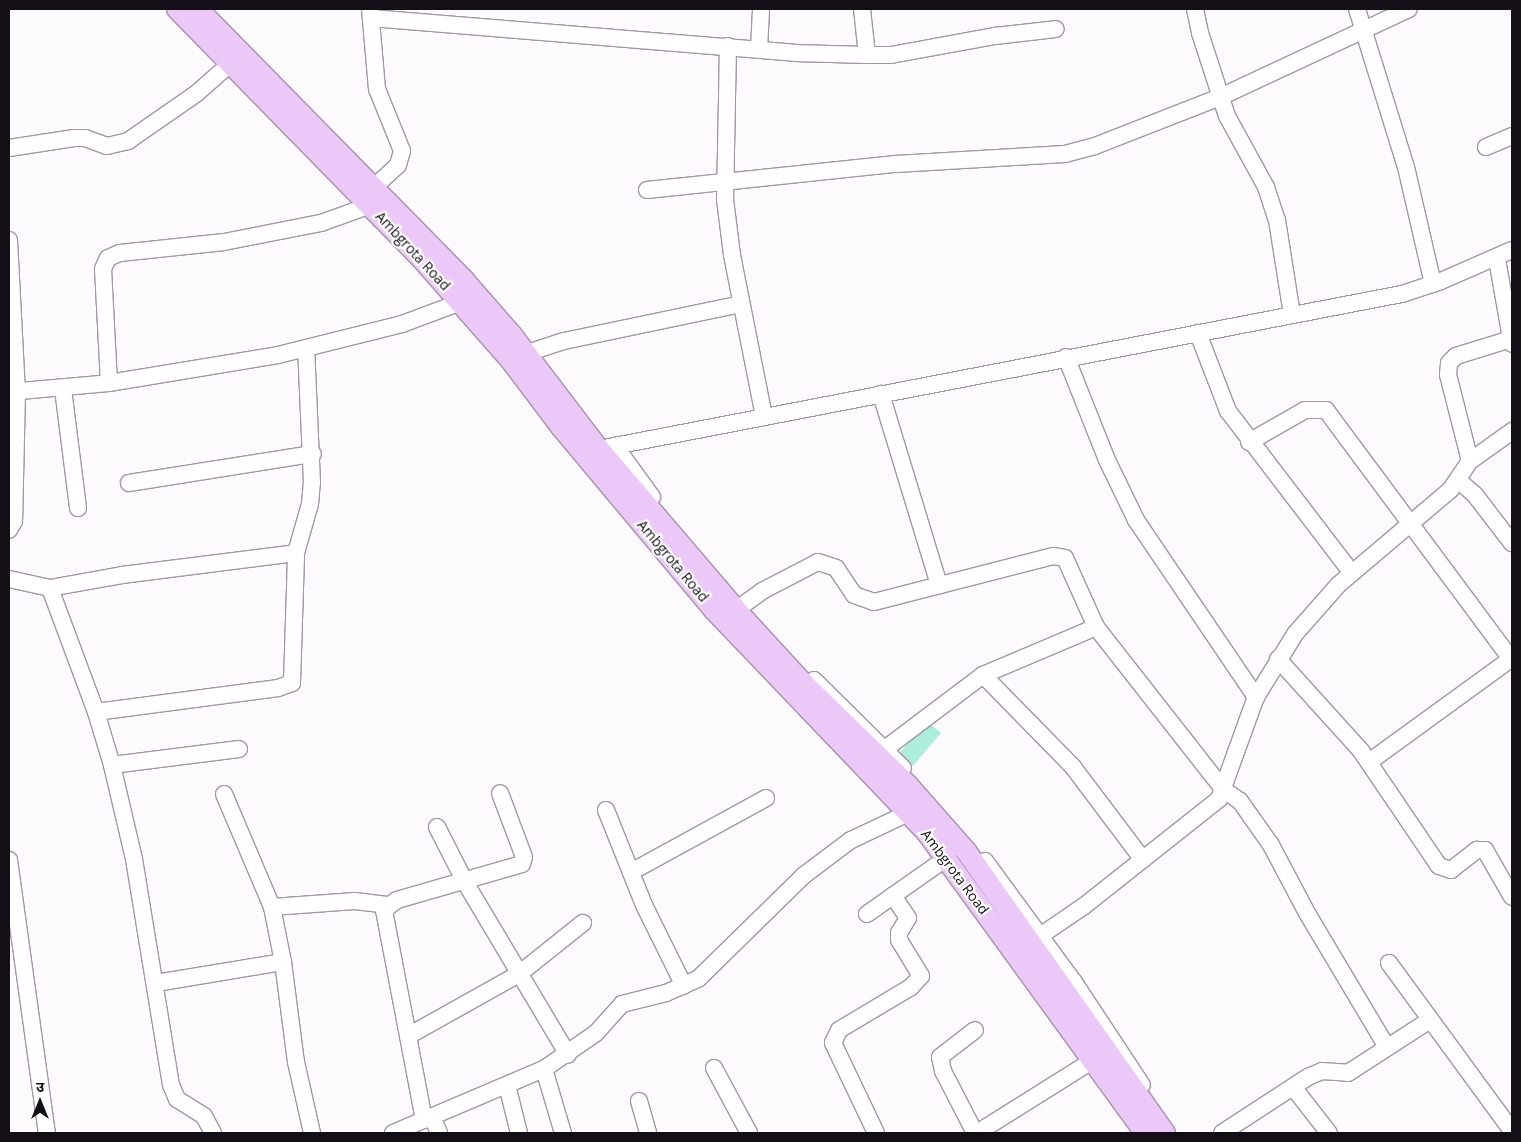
<!DOCTYPE html>
<meta charset="utf-8">
<style>
body{margin:0}
#map{position:relative;width:1521px;height:1142px;overflow:hidden;background:#fdfafe;font-family:"Open Sans","Noto Sans Devanagari",sans-serif}
div>[style]{position:absolute}
.building>*{inset:0;background:#aceddd}
.roads{filter:drop-shadow(1px 0 #a495a9) drop-shadow(-1px 0 #a495a9) drop-shadow(0 1px #a495a9) drop-shadow(0 -1px #a495a9)}
.minor>*{height:16px;margin:-8px;padding:0 8px;transform-origin:8px;border-radius:8px;background:#fff}
.major>*{height:20px;margin:-10px;padding:0 10px;transform-origin:10px;border-radius:10px;background:#ecc8f8}
span{translate:-50% -50%;white-space:nowrap;text-align:center;line-height:1.15;-webkit-text-stroke:4.5px #fff;paint-order:stroke}
.street-label{font-size:14px;color:#140f16}
.frame{position:absolute;inset:0;border:10px solid #140f16;pointer-events:none}
.north{position:absolute;left:15px;top:1077px;width:50px;height:50px;-webkit-text-stroke:4px #fff;paint-order:stroke;rotate:0deg;font-size:14px;font-weight:700;line-height:20px;text-align:center;color:#140f16}
.north::after{content:'';display:block;margin:auto;width:18px;height:22px;background:#140f16;clip-path:polygon(50% 0,100% 100%,50% 72%,0 100%)}
</style>
<div id="map">
<div class="building">
<i style="clip-path:polygon(926px 721px,941px 733px,913px 766px,899px 754px)"></i>
</div>
<div class="roads">
<div class="minor">
<i style="left:370px;top:9px;width:80px;rotate:85deg"></i>
<i style="left:377px;top:89px;width:67px;rotate:68deg"></i>
<i style="left:402px;top:151px;width:15px;rotate:106deg"></i>
<i style="left:398px;top:165px;width:33px;rotate:137deg"></i>
<i style="left:862px;top:9px;width:46px;rotate:83.8deg"></i>
<i style="left:1195px;top:9px;width:25px;rotate:78deg"></i>
<i style="left:1200px;top:33px;width:87px;rotate:72deg"></i>
<i style="left:1227px;top:116px;width:81px;rotate:61.2deg"></i>
<i style="left:1266px;top:187px;width:35px;rotate:72deg"></i>
<i style="left:1277px;top:220px;width:96px;rotate:81deg"></i>
<i style="left:1357px;top:9px;width:165px;rotate:72.8deg"></i>
<i style="left:1406px;top:167px;width:120px;rotate:77deg"></i>
<i style="left:371px;top:18px;width:425px;rotate:4.7deg"></i>
<i style="left:795px;top:53px;width:72px;rotate:1.6deg"></i>
<i style="left:867px;top:55px;width:24px"></i>
<i style="left:891px;top:55px;width:106px;rotate:-10.4deg"></i>
<i style="left:995px;top:36px;width:61px;rotate:-6.5deg"></i>
<i style="left:728px;top:46px;width:153px;rotate:91.1deg"></i>
<i style="left:725px;top:199px;width:56px;rotate:82.9deg"></i>
<i style="left:732px;top:255px;width:164px;rotate:78.8deg"></i>
<i style="left:759px;top:49px;width:40px;rotate:-87.1deg"></i>
<i style="left:1486px;top:147px;width:28px;rotate:-23deg"></i>
<i style="left:9px;top:148px;width:66px;rotate:-8.7deg"></i>
<i style="left:74px;top:138px;width:11px"></i>
<i style="left:85px;top:138px;width:23px;rotate:20deg"></i>
<i style="left:107px;top:146px;width:22px;rotate:-13deg"></i>
<i style="left:128px;top:141px;width:84px;rotate:-34.8deg"></i>
<i style="left:197px;top:93px;width:45px;rotate:-41.4deg"></i>
<i style="left:647px;top:190px;width:250px;rotate:-6deg"></i>
<i style="left:896px;top:164px;width:169px;rotate:-3.4deg"></i>
<i style="left:1065px;top:154px;width:31px;rotate:-15deg"></i>
<i style="left:1095px;top:146px;width:134px;rotate:-21.4deg"></i>
<i style="left:1220px;top:97px;width:208px;rotate:-25deg"></i>
<i style="left:9px;top:240px;width:152px;rotate:87deg"></i>
<i style="left:17px;top:392px;width:129px;rotate:91.3deg"></i>
<i style="left:14px;top:521px;width:10px;rotate:119deg"></i>
<i style="left:1497px;top:259px;width:86px;rotate:80deg"></i>
<i style="left:1198px;top:333px;width:84px;rotate:69deg"></i>
<i style="left:1228px;top:411px;width:204px;rotate:52.6deg"></i>
<i style="left:527px;top:353px;width:39px;rotate:-18deg"></i>
<i style="left:564px;top:341px;width:181px;rotate:-11.8deg"></i>
<i style="left:1066px;top:357px;width:111px;rotate:68.3deg"></i>
<i style="left:1107px;top:460px;width:67px;rotate:64.2deg"></i>
<i style="left:1136px;top:520px;width:214px;rotate:55.9deg"></i>
<i style="left:109px;top:383px;width:114px;rotate:-93deg"></i>
<i style="left:103px;top:269px;width:12px;rotate:-66deg"></i>
<i style="left:108px;top:258px;width:13px;rotate:-23deg"></i>
<i style="left:120px;top:253px;width:105px;rotate:-6deg"></i>
<i style="left:224px;top:242px;width:99px;rotate:-11.1deg"></i>
<i style="left:321px;top:223px;width:53px;rotate:-19.8deg"></i>
<i style="left:63px;top:389px;width:120px;rotate:82.8deg"></i>
<i style="left:9px;top:392px;width:100px;rotate:-5.1deg"></i>
<i style="left:109px;top:383px;width:171px;rotate:-9.4deg"></i>
<i style="left:278px;top:355px;width:128px;rotate:-14deg"></i>
<i style="left:402px;top:324px;width:63px;rotate:-20.4deg"></i>
<i style="left:881px;top:394px;width:200px;rotate:73.1deg"></i>
<i style="left:1249px;top:442px;width:64px;rotate:-29.7deg"></i>
<i style="left:1305px;top:410px;width:21px"></i>
<i style="left:1326px;top:410px;width:312px;rotate:53.4deg"></i>
<i style="left:615px;top:446px;width:63px;rotate:54deg"></i>
<i style="left:599px;top:449px;width:818px;rotate:-10.93deg"></i>
<i style="left:1402px;top:294px;width:41px;rotate:-18.4deg"></i>
<i style="left:1441px;top:281px;width:77px;rotate:-23.6deg"></i>
<i style="left:1470px;top:461px;width:89px;rotate:-104.3deg"></i>
<i style="left:1448px;top:375px;width:12px;rotate:-85deg"></i>
<i style="left:1449px;top:363px;width:10px;rotate:-45deg"></i>
<i style="left:1456px;top:356px;width:58px;rotate:-17.2deg"></i>
<i style="left:1459px;top:481px;width:21px;rotate:41deg"></i>
<i style="left:1475px;top:495px;width:61px;rotate:52.4deg"></i>
<i style="left:129px;top:483px;width:186px;rotate:-9deg"></i>
<i style="left:9px;top:579px;width:42px;rotate:12.4deg"></i>
<i style="left:743px;top:605px;width:24px;rotate:-36deg"></i>
<i style="left:762px;top:591px;width:63px;rotate:-27.4deg"></i>
<i style="left:818px;top:562px;width:19px;rotate:18deg"></i>
<i style="left:836px;top:568px;width:32px;rotate:56deg"></i>
<i style="left:854px;top:595px;width:21px;rotate:19deg"></i>
<i style="left:874px;top:602px;width:185px;rotate:-14.4deg"></i>
<i style="left:1053px;top:556px;width:12px;rotate:9deg"></i>
<i style="left:1065px;top:558px;width:76px;rotate:65.8deg"></i>
<i style="left:1096px;top:627px;width:207px;rotate:51.9deg"></i>
<i style="left:1224px;top:790px;width:19px;rotate:35deg"></i>
<i style="left:1240px;top:801px;width:54px;rotate:54.8deg"></i>
<i style="left:1271px;top:845px;width:77px;rotate:62.1deg"></i>
<i style="left:1307px;top:913px;width:156px;rotate:59.2deg"></i>
<i style="left:1278px;top:659px;width:124px;rotate:47.9deg"></i>
<i style="left:1361px;top:751px;width:139px;rotate:55.9deg"></i>
<i style="left:1439px;top:866px;width:13px;rotate:18deg"></i>
<i style="left:1451px;top:870px;width:33px;rotate:-38deg"></i>
<i style="left:1477px;top:850px;width:8px"></i>
<i style="left:1485px;top:850px;width:54px;rotate:60.1deg"></i>
<i style="left:983px;top:675px;width:129px;rotate:45.6deg"></i>
<i style="left:1073px;top:767px;width:116px;rotate:53deg"></i>
<i style="left:814px;top:680px;width:125px;rotate:44.7deg"></i>
<i style="left:96px;top:712px;width:184px;rotate:-7.5deg"></i>
<i style="left:278px;top:688px;width:15px;rotate:-20deg"></i>
<i style="left:292px;top:683px;width:130px;rotate:-88.2deg"></i>
<i style="left:296px;top:553px;width:51px;rotate:-74.1deg"></i>
<i style="left:310px;top:504px;width:21px;rotate:-85deg"></i>
<i style="left:312px;top:483px;width:135px;rotate:-92.5deg"></i>
<i style="left:885px;top:749px;width:123px;rotate:-37.1deg"></i>
<i style="left:983px;top:675px;width:123px;rotate:-23deg"></i>
<i style="left:1369px;top:762px;width:175px;rotate:-36deg"></i>
<i style="left:112px;top:765px;width:128px;rotate:-7.2deg"></i>
<i style="left:224px;top:794px;width:123px;rotate:67deg"></i>
<i style="left:272px;top:907px;width:56px;rotate:78.7deg"></i>
<i style="left:606px;top:810px;width:102px;rotate:68.2deg"></i>
<i style="left:644px;top:905px;width:90px;rotate:63.7deg"></i>
<i style="left:437px;top:827px;width:62px;rotate:63deg"></i>
<i style="left:465px;top:882px;width:201px;rotate:59.2deg"></i>
<i style="left:9px;top:860px;width:276px;rotate:82.1deg"></i>
<i style="left:985px;top:861px;width:150px;rotate:53.7deg"></i>
<i style="left:1074px;top:982px;width:123px;rotate:56.6deg"></i>
<i style="left:631px;top:872px;width:154px;rotate:-28.7deg"></i>
<i style="left:272px;top:907px;width:83px;rotate:-4.1deg"></i>
<i style="left:355px;top:901px;width:32px;rotate:7deg"></i>
<i style="left:867px;top:914px;width:99px;rotate:-35.1deg"></i>
<i style="left:1040px;top:936px;width:53px;rotate:-34.3deg"></i>
<i style="left:1084px;top:906px;width:172px;rotate:-38.4deg"></i>
<i style="left:1219px;top:799px;width:109px;rotate:-70.1deg"></i>
<i style="left:1256px;top:697px;width:74px;rotate:-58.2deg"></i>
<i style="left:1295px;top:634px;width:65px;rotate:-48.7deg"></i>
<i style="left:1338px;top:585px;width:148px;rotate:-40.3deg"></i>
<i style="left:1451px;top:489px;width:34px;rotate:-56deg"></i>
<i style="left:1470px;top:461px;width:52px;rotate:-35.5deg"></i>
<i style="left:1389px;top:963px;width:208px;rotate:53.8deg"></i>
<i style="left:156px;top:983px;width:129px;rotate:-9.4deg"></i>
<i style="left:283px;top:962px;width:101px;rotate:82.6deg"></i>
<i style="left:296px;top:1062px;width:73px;rotate:77.3deg"></i>
<i style="left:408px;top:1036px;width:127px;rotate:-29.2deg"></i>
<i style="left:519px;top:974px;width:82px;rotate:-38.6deg"></i>
<i style="left:714px;top:1068px;width:74px;rotate:61.7deg"></i>
<i style="left:544px;top:1069px;width:67px;rotate:73.5deg"></i>
<i style="left:507px;top:1085px;width:49px;rotate:76deg"></i>
<i style="left:1293px;top:1087px;width:58px;rotate:52deg"></i>
<i style="left:639px;top:1101px;width:33px;rotate:74deg"></i>
<i style="left:432px;top:1117px;width:17px;rotate:66deg"></i>
<i style="left:424px;top:1120px;width:214px;rotate:-100.8deg"></i>
<i style="left:384px;top:910px;width:16px;rotate:-38deg"></i>
<i style="left:397px;top:900px;width:130px;rotate:-16.1deg"></i>
<i style="left:522px;top:864px;width:7px;rotate:-74deg"></i>
<i style="left:524px;top:857px;width:68px;rotate:-110.6deg"></i>
<i style="left:213px;top:1133px;width:19px;rotate:-118deg"></i>
<i style="left:204px;top:1116px;width:32px;rotate:-148deg"></i>
<i style="left:177px;top:1099px;width:15px;rotate:-113deg"></i>
<i style="left:171px;top:1085px;width:229px;rotate:-99.3deg"></i>
<i style="left:134px;top:859px;width:97px;rotate:-103.2deg"></i>
<i style="left:112px;top:765px;width:55px;rotate:-106.8deg"></i>
<i style="left:96px;top:712px;width:132px;rotate:-110.4deg"></i>
<i style="left:50px;top:588px;width:73px;rotate:-10.2deg"></i>
<i style="left:122px;top:575px;width:175px;rotate:-7.2deg"></i>
<i style="left:393px;top:1133px;width:164px;rotate:-23deg"></i>
<i style="left:544px;top:1069px;width:63px;rotate:-34.7deg"></i>
<i style="left:596px;top:1033px;width:39px;rotate:-48deg"></i>
<i style="left:622px;top:1004px;width:45px;rotate:-14deg"></i>
<i style="left:666px;top:993px;width:36px;rotate:-24deg"></i>
<i style="left:699px;top:978px;width:146px;rotate:-44.4deg"></i>
<i style="left:803px;top:876px;width:60px;rotate:-36.9deg"></i>
<i style="left:851px;top:840px;width:63px;rotate:-25.3deg"></i>
<i style="left:876px;top:1133px;width:100px;rotate:-115.5deg"></i>
<i style="left:833px;top:1043px;width:14px;rotate:-65deg"></i>
<i style="left:839px;top:1030px;width:84px;rotate:-30.8deg"></i>
<i style="left:911px;top:987px;width:15px;rotate:-48deg"></i>
<i style="left:921px;top:976px;width:42px;rotate:-121.4deg"></i>
<i style="left:899px;top:940px;width:7px;rotate:-90deg"></i>
<i style="left:899px;top:933px;width:17px;rotate:-59deg"></i>
<i style="left:908px;top:918px;width:27px;rotate:-124deg"></i>
<i style="left:975px;top:1133px;width:70px;rotate:-117.3deg"></i>
<i style="left:943px;top:1071px;width:14px;rotate:-102deg"></i>
<i style="left:940px;top:1057px;width:44px;rotate:-37.6deg"></i>
<i style="left:977px;top:1133px;width:136px;rotate:-32.1deg"></i>
<i style="left:1222px;top:1133px;width:103px;rotate:-33.1deg"></i>
<i style="left:1308px;top:1077px;width:15px;rotate:-23deg"></i>
<i style="left:1322px;top:1071px;width:26px;rotate:4deg"></i>
<i style="left:1348px;top:1073px;width:98px;rotate:-32.9deg"></i>
</div>
<div class="major">
<i style="left:177px;top:9px;width:346px;rotate:45.6deg"></i>
<i style="left:419px;top:256px;width:141px;rotate:48.7deg"></i>
<i style="left:512px;top:362px;width:81px;rotate:53deg"></i>
<i style="left:561px;top:427px;width:240px;rotate:50.1deg"></i>
<i style="left:715px;top:611px;width:307px;rotate:46.3deg"></i>
<i style="left:927px;top:833px;width:371px;rotate:54deg"></i>
<i style="left:198px;top:9px;width:380px;rotate:45.5deg"></i>
<i style="left:464px;top:280px;width:73px;rotate:48.9deg"></i>
<i style="left:512px;top:335px;width:143px;rotate:52.7deg"></i>
<i style="left:599px;top:449px;width:226px;rotate:49.5deg"></i>
<i style="left:746px;top:621px;width:83px;rotate:47.4deg"></i>
<i style="left:802px;top:682px;width:148px;rotate:44.2deg"></i>
<i style="left:908px;top:785px;width:88px;rotate:48.7deg"></i>
<i style="left:966px;top:851px;width:345px;rotate:54.8deg"></i>
</div>
</div>
<div class="street-label">
<span style="left:413px;top:251px;rotate:47deg">Ambgrota Road</span>
<span style="left:673px;top:561px;rotate:50deg">Ambgrota Road</span>
<span style="left:955px;top:872px;rotate:53deg">Ambgrota Road</span>
</div>
<div class="frame"></div>
<div class="north">उ</div>
</div>
